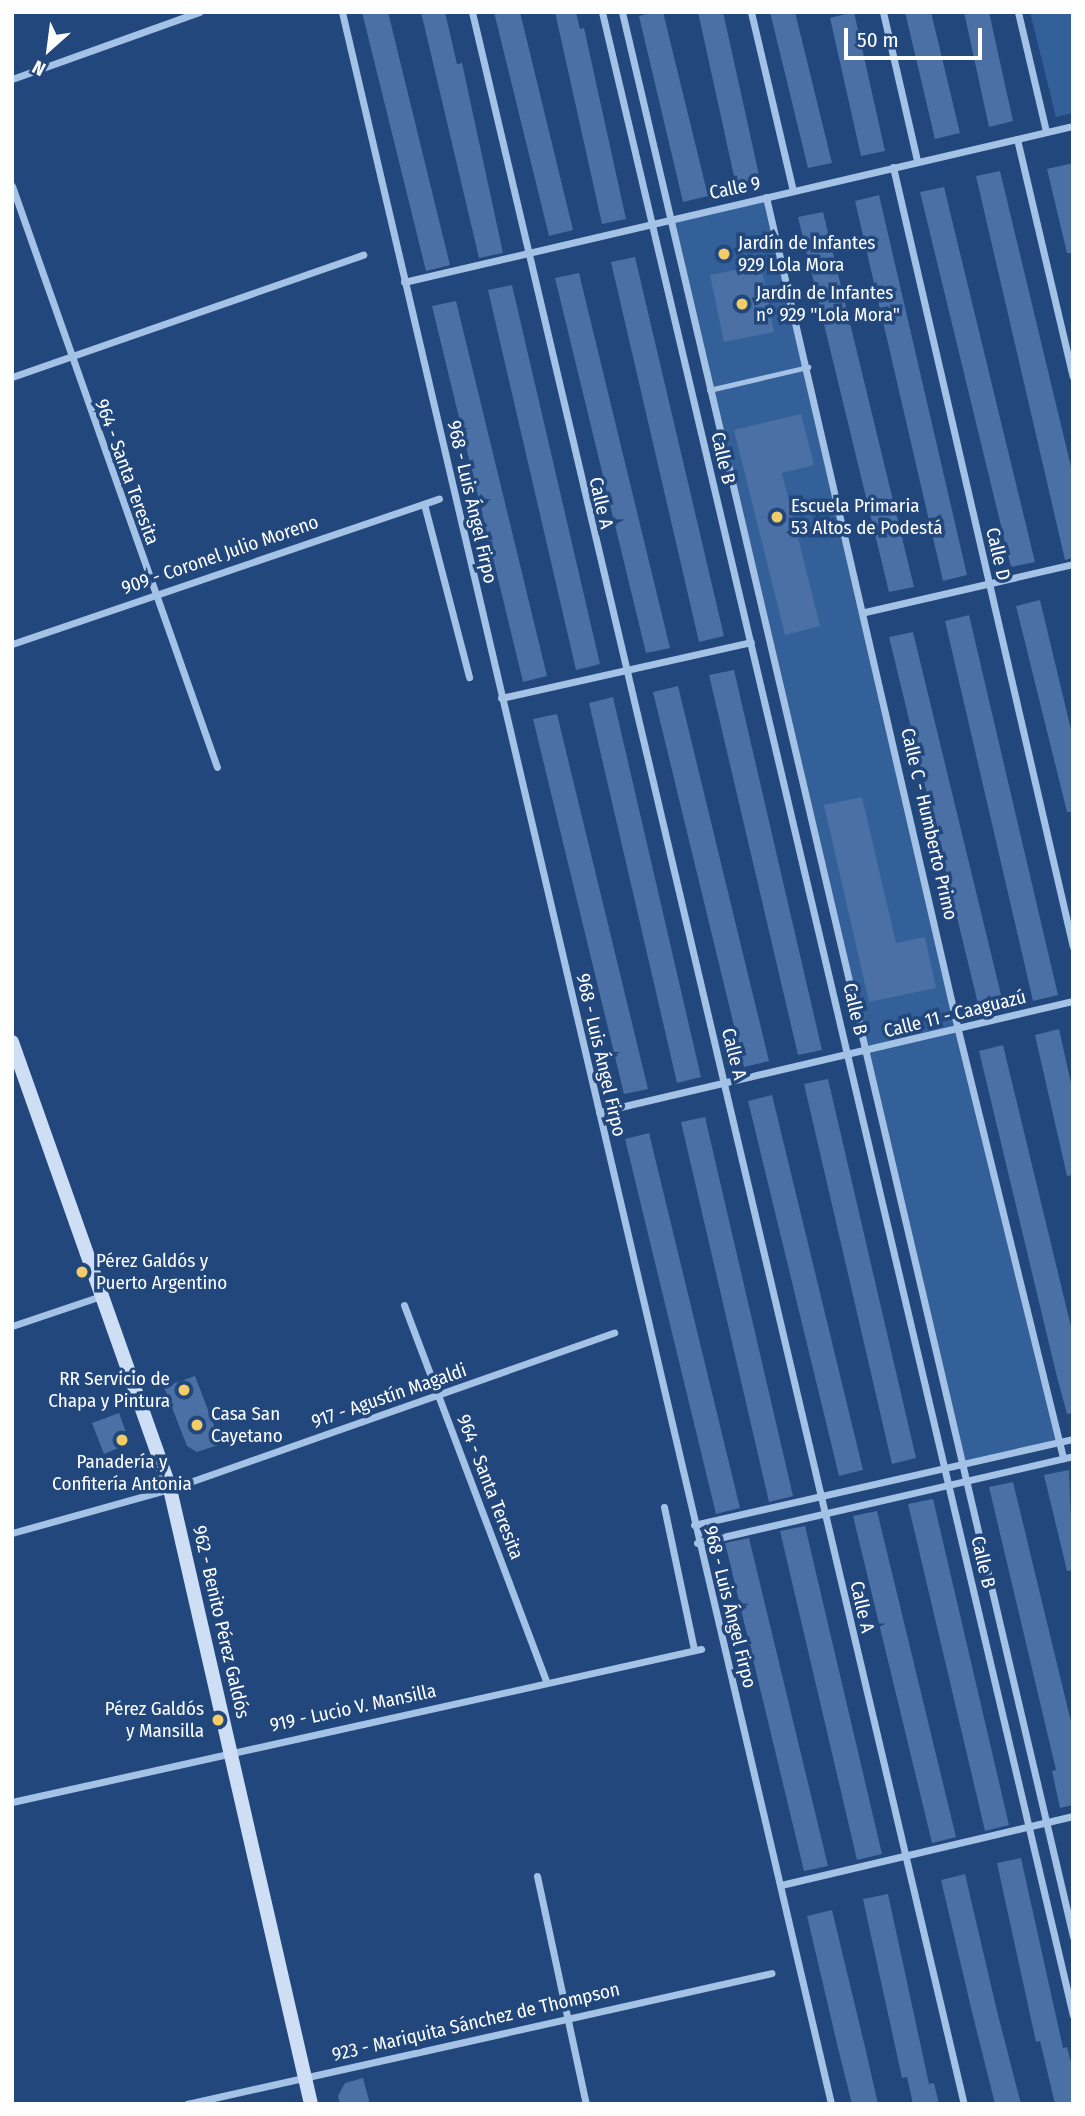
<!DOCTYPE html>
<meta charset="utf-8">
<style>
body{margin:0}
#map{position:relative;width:1085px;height:2116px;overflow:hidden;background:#21477c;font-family:"Fira Sans Condensed",sans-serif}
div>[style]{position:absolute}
.green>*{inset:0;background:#34609a}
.building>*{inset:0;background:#4a70a5}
.service>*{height:5px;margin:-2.5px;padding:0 2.5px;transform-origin:2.5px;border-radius:2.5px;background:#a4c1e6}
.minor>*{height:7px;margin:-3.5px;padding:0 3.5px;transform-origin:3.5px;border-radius:3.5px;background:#a4c1e6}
.secondary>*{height:14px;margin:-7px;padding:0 7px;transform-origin:7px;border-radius:7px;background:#cedef5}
.dots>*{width:19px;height:19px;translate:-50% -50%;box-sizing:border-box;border:4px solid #21477c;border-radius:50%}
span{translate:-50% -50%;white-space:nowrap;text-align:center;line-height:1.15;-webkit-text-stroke:7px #21477c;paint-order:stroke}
.street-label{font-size:19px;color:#fff}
.poi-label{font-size:19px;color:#fff}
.left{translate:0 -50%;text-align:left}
.right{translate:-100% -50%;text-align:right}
.frame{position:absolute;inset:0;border:14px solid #fff;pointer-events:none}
.north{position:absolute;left:14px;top:14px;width:70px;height:70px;-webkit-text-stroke:5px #21477c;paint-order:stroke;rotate:208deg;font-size:19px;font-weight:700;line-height:28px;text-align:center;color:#fff}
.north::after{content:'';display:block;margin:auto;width:24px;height:32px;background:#fff;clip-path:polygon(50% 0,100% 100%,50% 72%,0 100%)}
.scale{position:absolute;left:844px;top:28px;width:138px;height:32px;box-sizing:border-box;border:4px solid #fff;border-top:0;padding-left:9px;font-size:21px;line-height:24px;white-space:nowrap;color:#fff;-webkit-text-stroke:5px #21477c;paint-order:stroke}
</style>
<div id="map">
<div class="green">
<i style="clip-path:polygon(1030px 12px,1073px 12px,1073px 113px,1056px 117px)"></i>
<i style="clip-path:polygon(766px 197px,958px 1030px,1060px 1442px,962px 1464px,667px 219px)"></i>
</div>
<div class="building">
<i style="clip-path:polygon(362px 12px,388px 12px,450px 265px,426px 271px)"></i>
<i style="clip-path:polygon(421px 12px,445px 12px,457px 64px,462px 63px,503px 253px,479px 258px)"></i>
<i style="clip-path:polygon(494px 12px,520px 12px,573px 230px,549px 236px)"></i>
<i style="clip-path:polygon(555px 12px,576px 12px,580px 29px,584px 28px,626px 219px,602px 224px)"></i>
<i style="clip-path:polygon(654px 12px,663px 12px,708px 196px,683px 202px,639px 16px)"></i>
<i style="clip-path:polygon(698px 12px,723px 12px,761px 184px,737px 190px)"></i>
<i style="clip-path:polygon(770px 12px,795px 12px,832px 163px,808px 168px)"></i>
<i style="clip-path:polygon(854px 12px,885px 151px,861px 156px,830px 18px)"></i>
<i style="clip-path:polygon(905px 12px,931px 12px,960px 133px,935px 139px)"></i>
<i style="clip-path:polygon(964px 12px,989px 12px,1013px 121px,989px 127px)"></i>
<i style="clip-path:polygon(1073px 163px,1073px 253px,1067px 253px,1047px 169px)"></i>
<i style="clip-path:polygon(1000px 171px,1073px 475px,1073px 558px,1065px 560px,976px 176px)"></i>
<i style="clip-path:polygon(944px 187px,1035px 562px,1011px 567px,920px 192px)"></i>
<i style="clip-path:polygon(879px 195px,967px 575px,943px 581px,855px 201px)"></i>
<i style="clip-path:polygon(823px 212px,914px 587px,889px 592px,798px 217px)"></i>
<i style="clip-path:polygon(635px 257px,724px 636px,699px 642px,611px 262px)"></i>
<i style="clip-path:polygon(761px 265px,774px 332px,724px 342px,710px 275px)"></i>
<i style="clip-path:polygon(579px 273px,670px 648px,646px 653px,555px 278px)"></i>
<i style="clip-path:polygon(512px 285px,600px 664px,576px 670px,488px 290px)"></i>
<i style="clip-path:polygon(456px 301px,547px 676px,523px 682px,432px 306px)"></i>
<i style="clip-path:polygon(801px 414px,814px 465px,782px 473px,820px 626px,785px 635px,734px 430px)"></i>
<i style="clip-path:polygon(1040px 600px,1073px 738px,1073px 812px,1067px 812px,1016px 606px)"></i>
<i style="clip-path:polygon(969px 615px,1058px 995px,1033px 1001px,945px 621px)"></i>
<i style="clip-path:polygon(913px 632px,1004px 1007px,980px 1012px,889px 637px)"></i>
<i style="clip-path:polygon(734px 670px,822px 1050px,798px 1055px,709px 675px)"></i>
<i style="clip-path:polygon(678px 686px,769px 1061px,744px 1067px,653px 692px)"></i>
<i style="clip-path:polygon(613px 697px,701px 1077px,677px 1083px,589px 703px)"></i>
<i style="clip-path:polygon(557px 714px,648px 1089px,624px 1094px,533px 719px)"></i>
<i style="clip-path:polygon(862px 797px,896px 943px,925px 937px,936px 988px,869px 1002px,824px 805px)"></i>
<i style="clip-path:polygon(1059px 1029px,1073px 1092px,1073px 1175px,1067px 1176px,1035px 1035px)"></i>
<i style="clip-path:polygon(1003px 1045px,1073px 1335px,1073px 1413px,1067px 1414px,1056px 1373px,979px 1051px)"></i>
<i style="clip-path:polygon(828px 1079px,916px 1458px,892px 1464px,804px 1084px)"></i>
<i style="clip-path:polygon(772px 1095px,863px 1470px,839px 1476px,748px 1101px)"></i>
<i style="clip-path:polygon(705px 1117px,793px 1496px,769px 1502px,681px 1122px)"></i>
<i style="clip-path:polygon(649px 1133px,740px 1508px,716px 1514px,625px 1139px)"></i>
<i style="clip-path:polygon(195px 1376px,221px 1444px,197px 1452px,187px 1446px,164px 1387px)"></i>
<i style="clip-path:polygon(119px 1413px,130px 1443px,104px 1454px,92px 1423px)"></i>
<i style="clip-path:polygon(1069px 1470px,1073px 1570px,1067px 1571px,1044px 1475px)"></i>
<i style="clip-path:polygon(1013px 1482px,1073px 1730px,1073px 1805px,1060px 1808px,1052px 1771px,1056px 1770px,989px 1487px)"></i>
<i style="clip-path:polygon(933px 1499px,1009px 1825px,985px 1831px,908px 1504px)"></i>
<i style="clip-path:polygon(877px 1511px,956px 1837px,932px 1843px,853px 1516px)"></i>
<i style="clip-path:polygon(805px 1526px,882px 1854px,857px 1860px,780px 1531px)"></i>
<i style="clip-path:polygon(749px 1538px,828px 1866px,804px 1871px,725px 1543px)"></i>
<i style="clip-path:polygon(1021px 1858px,1063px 2048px,1067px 2047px,1073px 2070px,1073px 2104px,1055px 2104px,1040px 2041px,1036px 2042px,997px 1863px)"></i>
<i style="clip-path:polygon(965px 1874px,997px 2011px,1021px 2104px,995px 2104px,972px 2012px,941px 1880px)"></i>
<i style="clip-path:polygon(888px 1894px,929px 2084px,934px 2083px,939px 2104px,913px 2104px,907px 2077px,902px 2078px,863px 1899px)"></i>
<i style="clip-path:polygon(832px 1910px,865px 2047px,878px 2104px,852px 2104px,838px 2048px,807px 1916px)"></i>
<i style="clip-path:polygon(363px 2078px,370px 2104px,340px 2104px,338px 2096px,345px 2083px)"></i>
</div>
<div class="service">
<i style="left:709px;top:390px;width:102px;rotate:-13.1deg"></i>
</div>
<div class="minor">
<i style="left:342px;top:12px;width:2148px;rotate:76.84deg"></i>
<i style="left:472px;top:12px;width:2149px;rotate:76.77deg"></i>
<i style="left:602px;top:12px;width:2058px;rotate:76.77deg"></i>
<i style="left:622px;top:12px;width:1977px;rotate:76.81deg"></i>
<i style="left:751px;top:12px;width:184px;rotate:76.8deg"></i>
<i style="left:883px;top:12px;width:153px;rotate:77.1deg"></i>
<i style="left:1018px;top:12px;width:122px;rotate:76.8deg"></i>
<i style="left:12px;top:79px;width:199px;rotate:-19.7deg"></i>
<i style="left:1017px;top:139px;width:244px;rotate:76.8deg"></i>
<i style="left:893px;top:167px;width:800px;rotate:77.01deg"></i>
<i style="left:12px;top:186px;width:616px;rotate:70.57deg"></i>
<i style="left:766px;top:197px;width:855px;rotate:77.02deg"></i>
<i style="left:958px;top:1030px;width:441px;rotate:76.2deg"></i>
<i style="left:404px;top:282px;width:687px;rotate:-13.13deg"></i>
<i style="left:12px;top:377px;width:372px;rotate:-19.2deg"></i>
<i style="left:424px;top:504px;width:179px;rotate:75.4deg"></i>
<i style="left:865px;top:612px;width:213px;rotate:-13deg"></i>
<i style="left:12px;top:644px;width:451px;rotate:-18.8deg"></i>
<i style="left:501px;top:698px;width:256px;rotate:-12.6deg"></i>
<i style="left:599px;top:1112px;width:487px;rotate:-13.2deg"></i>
<i style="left:404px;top:1305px;width:402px;rotate:69.3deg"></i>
<i style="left:12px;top:1326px;width:94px;rotate:-18.6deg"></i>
<i style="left:664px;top:1507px;width:145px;rotate:78.1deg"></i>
<i style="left:694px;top:1525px;width:389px;rotate:-12.8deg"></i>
<i style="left:12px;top:1533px;width:164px;rotate:-15.6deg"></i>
<i style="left:170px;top:1489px;width:471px;rotate:-19.4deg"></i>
<i style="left:697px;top:1543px;width:386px;rotate:-13deg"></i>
<i style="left:12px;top:1802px;width:706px;rotate:-12.52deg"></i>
<i style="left:537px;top:1876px;width:233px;rotate:77.9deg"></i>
<i style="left:781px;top:1885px;width:300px;rotate:-13.3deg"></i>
<i style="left:187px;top:2104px;width:599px;rotate:-12.62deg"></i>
</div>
<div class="secondary">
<i style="left:12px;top:1042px;width:474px;rotate:70.5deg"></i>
<i style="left:170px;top:1489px;width:631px;rotate:77.09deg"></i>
</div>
<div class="dots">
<i style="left:724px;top:254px;background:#f2cc66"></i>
<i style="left:742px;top:304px;background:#f2cc66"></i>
<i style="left:777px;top:517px;background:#f2cc66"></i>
<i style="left:82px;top:1272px;background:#f2cc66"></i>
<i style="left:184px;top:1390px;background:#f2cc66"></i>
<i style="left:197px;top:1425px;background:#f2cc66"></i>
<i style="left:122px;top:1440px;background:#f2cc66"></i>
<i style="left:218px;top:1720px;background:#f2cc66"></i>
</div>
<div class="street-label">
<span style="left:735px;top:188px;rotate:-12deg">Calle 9</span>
<span style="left:723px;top:458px;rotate:77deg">Calle B</span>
<span style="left:127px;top:472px;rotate:70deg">964 - Santa Teresita</span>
<span style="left:472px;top:502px;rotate:77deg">968 - Luis Ángel Firpo</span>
<span style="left:601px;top:503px;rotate:77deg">Calle A</span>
<span style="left:998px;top:554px;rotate:77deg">Calle D</span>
<span style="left:220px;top:555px;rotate:-19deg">909 - Coronel Julio Moreno</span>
<span style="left:929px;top:824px;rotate:77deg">Calle C - Humberto Primo</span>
<span style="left:855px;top:1009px;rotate:77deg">Calle B</span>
<span style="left:955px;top:1014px;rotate:-14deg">Calle 11 - Caaguazú</span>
<span style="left:734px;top:1054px;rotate:76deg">Calle A</span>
<span style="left:601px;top:1055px;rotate:77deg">968 - Luis Ángel Firpo</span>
<span style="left:389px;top:1396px;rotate:-19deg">917 - Agustín Magaldi</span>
<span style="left:490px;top:1487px;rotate:69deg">964 - Santa Teresita</span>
<span style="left:983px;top:1562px;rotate:77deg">Calle B</span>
<span style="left:730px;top:1607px;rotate:76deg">968 - Luis Ángel Firpo</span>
<span style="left:862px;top:1607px;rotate:77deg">Calle A</span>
<span style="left:221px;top:1622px;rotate:77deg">962 - Benito Pérez Galdós</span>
<span style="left:353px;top:1708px;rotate:-12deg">919 - Lucio V. Mansilla</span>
<span style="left:476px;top:2022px;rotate:-13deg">923 - Mariquita Sánchez de Thompson</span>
</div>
<div class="poi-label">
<span class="left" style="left:738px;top:254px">Jardín de Infantes<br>929 Lola Mora</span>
<span class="left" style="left:756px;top:304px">Jardín de Infantes<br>n° 929 "Lola Mora"</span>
<span class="left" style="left:791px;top:517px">Escuela Primaria<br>53 Altos de Podestá</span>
<span class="left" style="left:96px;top:1272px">Pérez Galdós y<br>Puerto Argentino</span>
<span class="right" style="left:170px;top:1390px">RR Servicio de<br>Chapa y Pintura</span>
<span class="left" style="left:211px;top:1425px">Casa San<br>Cayetano</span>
<span style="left:122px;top:1473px">Panadería y<br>Confitería Antonia</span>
<span class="right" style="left:204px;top:1720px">Pérez Galdós<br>y Mansilla</span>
</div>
<div class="frame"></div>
<div class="north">N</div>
<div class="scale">50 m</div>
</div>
